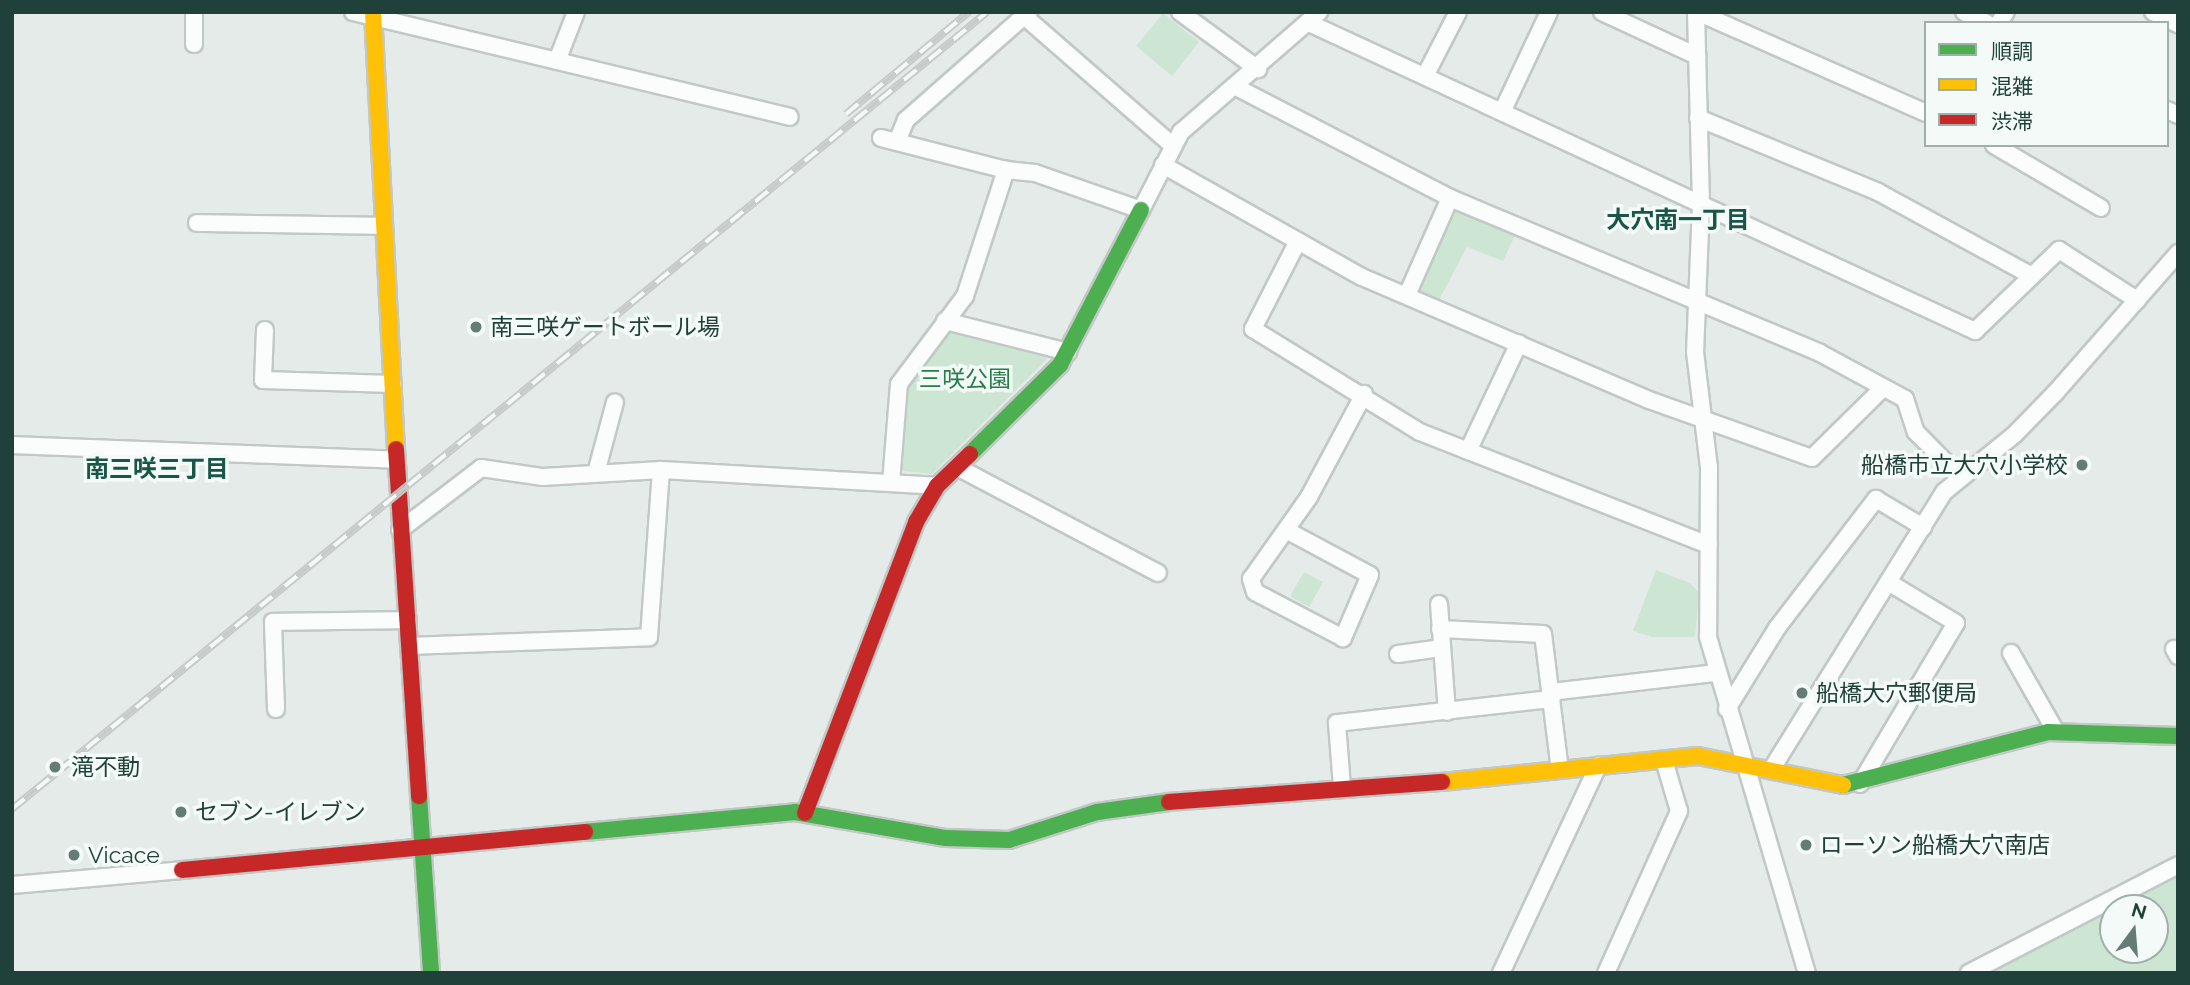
<!DOCTYPE html>
<meta charset="utf-8">
<style>
body{margin:0}
#map{position:relative;width:2190px;height:985px;overflow:hidden;background:#e5ebe8;font-family:Raleway,"Noto Sans JP",sans-serif}
div>[style]{position:absolute}
.green>*{inset:0;background:#cde6d4}
.roads{filter:drop-shadow(2px 0 #c2c8c6) drop-shadow(-2px 0 #c2c8c6) drop-shadow(0 2px #c2c8c6) drop-shadow(0 -2px #c2c8c6)}
.street>*{height:16px;margin:-8px;padding:0 8px;transform-origin:8px;border-radius:8px;background:#fbfcfc}
.fast>*{height:16px;margin:-8px;padding:0 8px;transform-origin:8px;border-radius:8px;background:#4caf50}
.slow>*{height:16px;margin:-8px;padding:0 8px;transform-origin:8px;border-radius:8px;background:#ffc107}
.jam>*{height:16px;margin:-8px;padding:0 8px;transform-origin:8px;border-radius:8px;background:#c62828}
.rail>*{height:8px;margin-top:-4px;transform-origin:0;background:repeating-linear-gradient(90deg,#f3faf7 0 16px,#c7ccca 0 32px);box-sizing:border-box;border-block:2px solid #c7ccca}
.dots>*{width:19px;height:19px;translate:-50% -50%;box-sizing:border-box;border:4px solid #f3faf7;border-radius:50%}
span{translate:-50% -50%;white-space:nowrap;text-align:center;line-height:1.15;-webkit-text-stroke:7px #f3faf7;paint-order:stroke}
.poi-label{font-size:23px;color:#204139}
.left{translate:0 -50%;text-align:left}
.right{translate:-100% -50%;text-align:right}
.park-label{font-size:23px;color:#257d48}
.neighbourhood-label{font-size:24px;color:#195648;font-weight:700}
.frame{position:absolute;inset:0;border:14px solid #204139;pointer-events:none}
.legend{position:absolute;left:1924px;top:21px;width:245px;height:126px;box-sizing:border-box;background:#f3faf7;border:2px solid #9fb0ab;margin:0;padding:9px 12px;list-style:none;font-size:21px;color:#204139}
.legend li{display:flex;align-items:center;gap:14px;height:35px}
.legend b{width:35px;border:2px solid #9fb0ab}
.north{position:absolute;left:2099px;top:894px;width:70px;height:70px;box-sizing:border-box;background:#f3faf7;border:2px solid #9fb0ab;border-radius:50%;rotate:16deg;font-size:19px;font-weight:700;line-height:28px;text-align:center;color:#204139}
.north::after{content:'';display:block;margin:auto;width:24px;height:32px;background:#657c76;clip-path:polygon(50% 0,100% 100%,50% 72%,0 100%)}
</style>
<div id="map">
<div class="green">
<i style="clip-path:polygon(1163px 13px,1199px 42px,1172px 76px,1136px 46px)"></i>
<i style="clip-path:polygon(1457px 208px,1516px 233px,1503px 261px,1467px 247px,1439px 300px,1421px 292px,1417px 285px,1449px 210px)"></i>
<i style="clip-path:polygon(947px 327px,1045px 353px,1047px 359px,932px 474px,903px 471px,904px 389px)"></i>
<i style="clip-path:polygon(1656px 570px,1690px 583px,1699px 593px,1695px 637px,1652px 637px,1633px 631px)"></i>
<i style="clip-path:polygon(1304px 572px,1323px 582px,1309px 607px,1290px 596px)"></i>
<i style="clip-path:polygon(evenodd,2178px 874px,2178px 973px,1983px 973px,2178px 874px,2113px 908px,2155px 908px,2155px 950px,2113px 950px,2113px 908px)"></i>
</div>
<div class="roads">
<div class="street">
<i style="left:194px;top:12px;width:32px;rotate:90deg"></i>
<i style="left:353px;top:12px;width:449px;rotate:13.5deg"></i>
<i style="left:1029px;top:12px;width:6px;rotate:141deg"></i>
<i style="left:1024px;top:16px;width:196px;rotate:41.1deg"></i>
<i style="left:1180px;top:12px;width:97px;rotate:36.2deg"></i>
<i style="left:1602px;top:12px;width:105px;rotate:24.9deg"></i>
<i style="left:1696px;top:12px;width:192px;rotate:88.5deg"></i>
<i style="left:1701px;top:204px;width:148px;rotate:92.3deg"></i>
<i style="left:1695px;top:352px;width:116px;rotate:83.1deg"></i>
<i style="left:1709px;top:467px;width:170px;rotate:90.3deg"></i>
<i style="left:1708px;top:637px;width:350px;rotate:73.6deg"></i>
<i style="left:1697px;top:12px;width:250px;rotate:23.8deg"></i>
<i style="left:1964px;top:12px;width:25px;rotate:26deg"></i>
<i style="left:2153px;top:12px;width:28px;rotate:26deg"></i>
<i style="left:1309px;top:23px;width:734px;rotate:24.82deg"></i>
<i style="left:1975px;top:331px;width:117px;rotate:-44deg"></i>
<i style="left:2059px;top:250px;width:93px;rotate:32.7deg"></i>
<i style="left:1999px;top:23px;width:13px;rotate:-58deg"></i>
<i style="left:557px;top:61px;width:53px;rotate:-68.8deg"></i>
<i style="left:1425px;top:76px;width:72px;rotate:-62.7deg"></i>
<i style="left:1236px;top:87px;width:241px;rotate:27.4deg"></i>
<i style="left:1450px;top:198px;width:401px;rotate:22.7deg"></i>
<i style="left:1820px;top:353px;width:97px;rotate:28.4deg"></i>
<i style="left:1905px;top:399px;width:35px;rotate:72deg"></i>
<i style="left:1916px;top:432px;width:63px;rotate:45.6deg"></i>
<i style="left:2167px;top:110px;width:12px;rotate:24deg"></i>
<i style="left:1502px;top:112px;width:110px;rotate:-64.8deg"></i>
<i style="left:1698px;top:118px;width:195px;rotate:22.3deg"></i>
<i style="left:1878px;top:192px;width:175px;rotate:28.6deg"></i>
<i style="left:881px;top:138px;width:129px;rotate:14.4deg"></i>
<i style="left:1006px;top:170px;width:29px;rotate:6deg"></i>
<i style="left:1035px;top:173px;width:112px;rotate:19.2deg"></i>
<i style="left:1141px;top:210px;width:88px;rotate:-62.9deg"></i>
<i style="left:1181px;top:132px;width:183px;rotate:-41deg"></i>
<i style="left:897px;top:142px;width:24px;rotate:-68deg"></i>
<i style="left:906px;top:120px;width:157px;rotate:-41.4deg"></i>
<i style="left:1994px;top:145px;width:124px;rotate:30.5deg"></i>
<i style="left:1163px;top:165px;width:228px;rotate:29.4deg"></i>
<i style="left:1362px;top:277px;width:312px;rotate:23.2deg"></i>
<i style="left:1649px;top:400px;width:173px;rotate:19.6deg"></i>
<i style="left:1812px;top:458px;width:100px;rotate:-44.6deg"></i>
<i style="left:197px;top:223px;width:186px;rotate:0.9deg"></i>
<i style="left:1298px;top:241px;width:99px;rotate:117.1deg"></i>
<i style="left:1253px;top:329px;width:196px;rotate:31.7deg"></i>
<i style="left:1420px;top:432px;width:310px;rotate:21.4deg"></i>
<i style="left:1407px;top:295px;width:106px;rotate:-66.1deg"></i>
<i style="left:945px;top:321px;width:127px;rotate:14.1deg"></i>
<i style="left:265px;top:330px;width:50px;rotate:92.3deg"></i>
<i style="left:263px;top:380px;width:130px;rotate:1.8deg"></i>
<i style="left:12px;top:445px;width:384px;rotate:2.2deg"></i>
<i style="left:1468px;top:451px;width:119px;rotate:-64.7deg"></i>
<i style="left:957px;top:467px;width:227px;rotate:27.8deg"></i>
<i style="left:596px;top:473px;width:73px;rotate:-75deg"></i>
<i style="left:891px;top:483px;width:99px;rotate:-85.4deg"></i>
<i style="left:899px;top:384px;width:110px;rotate:-53.1deg"></i>
<i style="left:965px;top:296px;width:133px;rotate:-72deg"></i>
<i style="left:400px;top:530px;width:102px;rotate:-37.4deg"></i>
<i style="left:481px;top:468px;width:63px;rotate:8.3deg"></i>
<i style="left:543px;top:477px;width:118px;rotate:-3.4deg"></i>
<i style="left:661px;top:470px;width:276px;rotate:3.3deg"></i>
<i style="left:1286px;top:530px;width:95px;rotate:28.2deg"></i>
<i style="left:1370px;top:575px;width:69px;rotate:113.2deg"></i>
<i style="left:1343px;top:638px;width:99px;rotate:-152.4deg"></i>
<i style="left:1255px;top:592px;width:14px;rotate:-107deg"></i>
<i style="left:1251px;top:579px;width:100px;rotate:-54.7deg"></i>
<i style="left:1309px;top:497px;width:117px;rotate:-61.9deg"></i>
<i style="left:1439px;top:604px;width:108px;rotate:85.8deg"></i>
<i style="left:1440px;top:629px;width:103px;rotate:2.8deg"></i>
<i style="left:1543px;top:634px;width:137px;rotate:82.9deg"></i>
<i style="left:409px;top:646px;width:240px;rotate:-2.1deg"></i>
<i style="left:649px;top:637px;width:167px;rotate:-85.9deg"></i>
<i style="left:2174px;top:649px;width:8px;rotate:60deg"></i>
<i style="left:2011px;top:653px;width:91px;rotate:60.3deg"></i>
<i style="left:1398px;top:654px;width:43px;rotate:-7.9deg"></i>
<i style="left:1551px;top:692px;width:165px;rotate:-6.6deg"></i>
<i style="left:276px;top:709px;width:87px;rotate:-92deg"></i>
<i style="left:273px;top:622px;width:135px;rotate:-0.8deg"></i>
<i style="left:1727px;top:709px;width:95px;rotate:-58.3deg"></i>
<i style="left:1777px;top:628px;width:163px;rotate:-52.5deg"></i>
<i style="left:1876px;top:499px;width:55px;rotate:30.8deg"></i>
<i style="left:1771px;top:770px;width:327px;rotate:-58.1deg"></i>
<i style="left:1944px;top:492px;width:90px;rotate:-39.2deg"></i>
<i style="left:2014px;top:435px;width:60px;rotate:-45.7deg"></i>
<i style="left:2056px;top:392px;width:185px;rotate:-48.7deg"></i>
<i style="left:1860px;top:784px;width:187px;rotate:-59.2deg"></i>
<i style="left:1956px;top:623px;width:79px;rotate:-148.9deg"></i>
<i style="left:1342px;top:787px;width:64px;rotate:-94.5deg"></i>
<i style="left:1337px;top:723px;width:216px;rotate:-6.4deg"></i>
<i style="left:12px;top:885px;width:171px;rotate:-5deg"></i>
<i style="left:1501px;top:973px;width:229px;rotate:-64.9deg"></i>
<i style="left:1606px;top:973px;width:178px;rotate:-65.7deg"></i>
<i style="left:1679px;top:811px;width:53px;rotate:-106.4deg"></i>
<i style="left:1969px;top:973px;width:235px;rotate:-27.3deg"></i>
</div>
<div class="fast">
<i style="left:970px;top:454px;width:127px;rotate:-44.7deg"></i>
<i style="left:1060px;top:365px;width:175px;rotate:-62.4deg"></i>
<i style="left:1843px;top:785px;width:212px;rotate:-14.5deg"></i>
<i style="left:2048px;top:732px;width:130px;rotate:1.8deg"></i>
<i style="left:419px;top:796px;width:177px;rotate:86.1deg"></i>
<i style="left:585px;top:832px;width:211px;rotate:-5.4deg"></i>
<i style="left:795px;top:812px;width:153px;rotate:9.8deg"></i>
<i style="left:946px;top:838px;width:63px;rotate:1.8deg"></i>
<i style="left:1009px;top:840px;width:92px;rotate:-17.7deg"></i>
<i style="left:1097px;top:812px;width:73px;rotate:-7.9deg"></i>
</div>
<div class="slow">
<i style="left:373px;top:12px;width:438px;rotate:87deg"></i>
<i style="left:1442px;top:782px;width:257px;rotate:-5.8deg"></i>
<i style="left:1698px;top:756px;width:148px;rotate:11.3deg"></i>
</div>
<div class="jam">
<i style="left:396px;top:449px;width:348px;rotate:86.2deg"></i>
<i style="left:1169px;top:802px;width:274px;rotate:-4.2deg"></i>
<i style="left:805px;top:813px;width:311px;rotate:-69.1deg"></i>
<i style="left:916px;top:522px;width:42px;rotate:-59.7deg"></i>
<i style="left:937px;top:486px;width:46px;rotate:-44.1deg"></i>
<i style="left:182px;top:870px;width:405px;rotate:-5.4deg"></i>
</div>
</div>
<div class="rail">
<i style="left:846px;top:114px;width:160px;rotate:-39.7deg"></i>
<i style="left:12px;top:809px;width:1259px;rotate:-39.26deg"></i>
</div>
<div class="dots">
<i style="left:476px;top:327px;background:#657c76"></i>
<i style="left:2082px;top:465px;background:#657c76"></i>
<i style="left:1802px;top:693px;background:#657c76"></i>
<i style="left:55px;top:767px;background:#657c76"></i>
<i style="left:181px;top:812px;background:#657c76"></i>
<i style="left:1806px;top:845px;background:#657c76"></i>
<i style="left:74px;top:855px;background:#657c76"></i>
</div>
<div class="poi-label">
<span class="left" style="left:490px;top:327px">南三咲ゲートボール場</span>
<span class="right" style="left:2068px;top:465px">船橋市立大穴小学校</span>
<span class="left" style="left:1816px;top:693px">船橋大穴郵便局</span>
<span class="left" style="left:71px;top:767px">滝不動</span>
<span class="left" style="left:195px;top:812px">セブン-イレブン</span>
<span class="left" style="left:1820px;top:845px">ローソン船橋大穴南店</span>
<span class="left" style="left:88px;top:855px">Vicace</span>
</div>
<div class="park-label">
<span style="left:965px;top:379px">三咲公園</span>
</div>
<div class="neighbourhood-label">
<span style="left:1678px;top:220px">大穴南一丁目</span>
<span style="left:157px;top:469px">南三咲三丁目</span>
</div>
<div class="frame"></div>
<ul class="legend">
<li><b style="height:9px;background:#4caf50"></b>順調</li>
<li><b style="height:9px;background:#ffc107"></b>混雑</li>
<li><b style="height:9px;background:#c62828"></b>渋滞</li>
</ul>
<div class="north">N</div>
</div>
